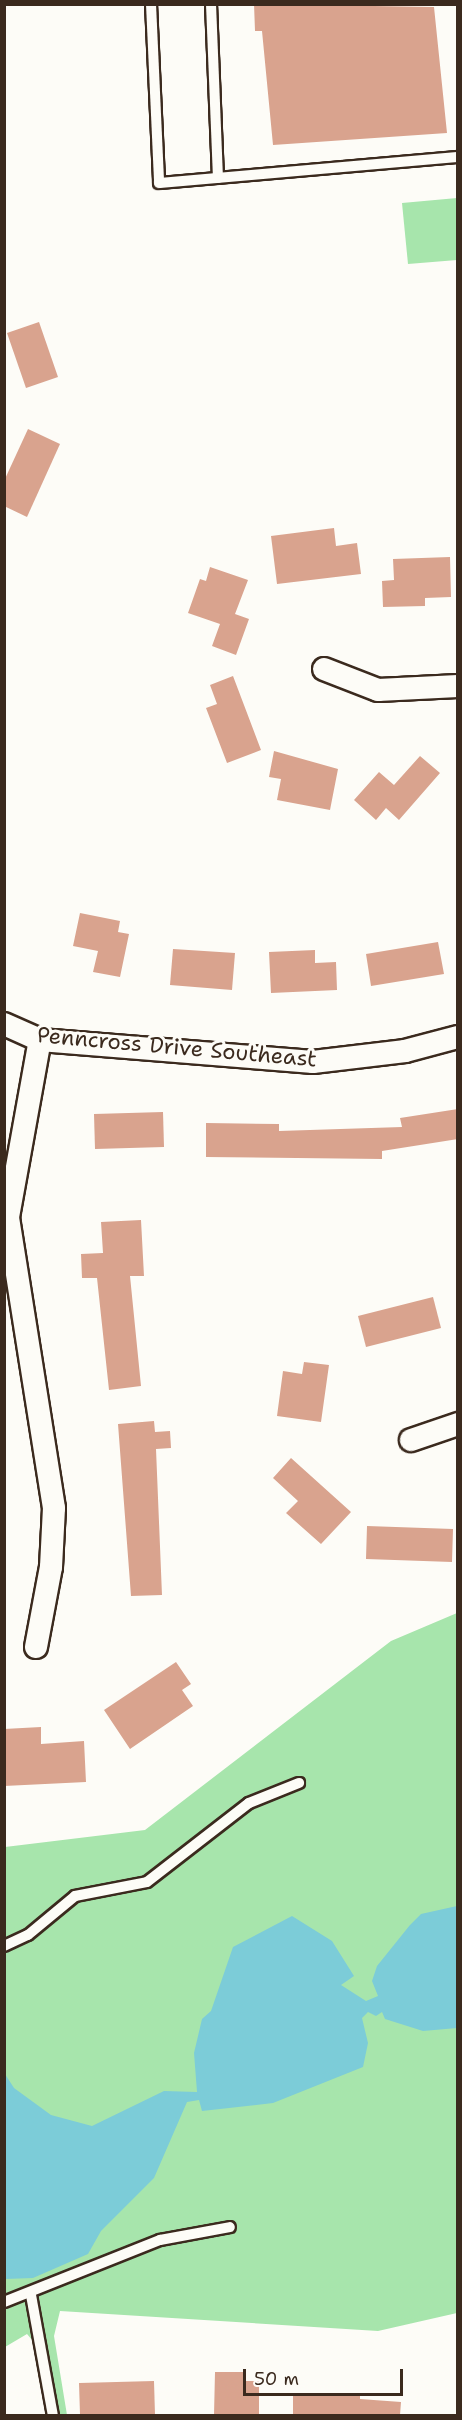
<!DOCTYPE html>
<style>
body{margin:0}
#map{position:relative;width:462px;height:2420px;overflow:hidden;background:#fdfcf7;font-family:"Shantell Sans",sans-serif}
div>[style]{position:absolute}
.green>*{inset:0;background:#a7e5ac}
.water>*{inset:0;background:#7cccd8}
.building>*{inset:0;background:#d9a38e}
.roads{filter:drop-shadow(2px 0 #3b2a1e) drop-shadow(-2px 0 #3b2a1e) drop-shadow(0 2px #3b2a1e) drop-shadow(0 -2px #3b2a1e)}
.lane>*{height:10px;margin:-5px;padding:0 5px;transform-origin:5px;border-radius:5px;background:#fdfcf7}
.street>*{height:22px;margin:-11px;padding:0 11px;transform-origin:11px;border-radius:11px;background:#fdfcf7}
span{translate:-50% -50%;white-space:nowrap;text-align:center;line-height:1.15;-webkit-text-stroke:6px #fdfcf7;paint-order:stroke}
.street-label{font-size:22px;color:#3b2a1e}
.frame{position:absolute;inset:0;border:6px solid #3b2a1e;pointer-events:none}
.scale{position:absolute;left:243px;top:2369px;width:160px;height:27px;box-sizing:border-box;border:3px solid #3b2a1e;border-top:0;padding-left:8px;font-size:18px;line-height:21px;white-space:nowrap;color:#3b2a1e;-webkit-text-stroke:4px #fdfcf7;paint-order:stroke}
</style>
<div id="map">
<div class="green">
<i style="clip-path:polygon(457px 198px,457px 260px,408px 264px,402px 203px)"></i>
<i style="clip-path:polygon(457px 1613px,457px 2313px,378px 2331px,60px 2311px,54px 2336px,67px 2415px,48px 2415px,38px 2347px,27px 2334px,5px 2347px,5px 1847px,145px 1830px,391px 1641px)"></i>
</div>
<div class="water">
<i style="clip-path:polygon(457px 1906px,457px 2028px,423px 2031px,385px 2019px,382px 2012px,376px 2016px,368px 2012px,362px 2018px,368px 2043px,363px 2067px,273px 2103px,202px 2111px,199px 2100px,187px 2102px,154px 2178px,101px 2231px,88px 2254px,33px 2278px,5px 2279px,5px 2074px,14px 2088px,51px 2115px,92px 2126px,164px 2091px,197px 2092px,194px 2053px,202px 2019px,211px 2011px,233px 1947px,292px 1916px,332px 1941px,354px 1976px,341px 1985px,366px 2001px,378px 1996px,372px 1981px,377px 1966px,410px 1925px,421px 1914px)"></i>
</div>
<div class="building">
<i style="clip-path:polygon(254px 4px,434px 7px,447px 133px,273px 145px,262px 31px,255px 31px)"></i>
<i style="clip-path:polygon(39px 322px,58px 377px,26px 388px,7px 333px)"></i>
<i style="clip-path:polygon(28px 429px,60px 444px,27px 517px,4px 506px,4px 481px)"></i>
<i style="clip-path:polygon(334px 528px,336px 546px,357px 543px,361px 574px,277px 584px,271px 536px)"></i>
<i style="clip-path:polygon(450px 557px,451px 597px,425px 598px,425px 606px,383px 607px,382px 581px,394px 580px,393px 559px)"></i>
<i style="clip-path:polygon(210px 567px,248px 580px,235px 614px,249px 619px,236px 655px,212px 646px,220px 624px,188px 613px,200px 579px,206px 581px)"></i>
<i style="clip-path:polygon(233px 676px,261px 750px,227px 763px,206px 708px,217px 704px,210px 685px)"></i>
<i style="clip-path:polygon(274px 751px,338px 769px,330px 810px,277px 800px,281px 779px,269px 777px)"></i>
<i style="clip-path:polygon(420px 756px,440px 773px,399px 820px,386px 808px,376px 820px,354px 800px,379px 772px,394px 785px)"></i>
<i style="clip-path:polygon(80px 913px,120px 921px,118px 932px,129px 934px,120px 977px,93px 972px,98px 951px,73px 946px)"></i>
<i style="clip-path:polygon(438px 942px,444px 974px,371px 986px,366px 954px)"></i>
<i style="clip-path:polygon(173px 949px,235px 953px,232px 990px,170px 985px)"></i>
<i style="clip-path:polygon(315px 950px,315px 963px,336px 962px,337px 990px,271px 993px,269px 952px)"></i>
<i style="clip-path:polygon(458px 1109px,458px 1139px,382px 1151px,382px 1159px,206px 1157px,206px 1123px,279px 1124px,279px 1131px,402px 1127px,400px 1118px)"></i>
<i style="clip-path:polygon(163px 1112px,164px 1147px,95px 1149px,94px 1114px)"></i>
<i style="clip-path:polygon(141px 1220px,144px 1276px,130px 1276px,141px 1386px,109px 1390px,97px 1278px,82px 1278px,81px 1254px,103px 1253px,101px 1222px)"></i>
<i style="clip-path:polygon(433px 1297px,441px 1328px,366px 1347px,358px 1316px)"></i>
<i style="clip-path:polygon(304px 1362px,329px 1365px,321px 1422px,277px 1416px,283px 1371px,302px 1374px)"></i>
<i style="clip-path:polygon(154px 1421px,155px 1432px,170px 1431px,171px 1448px,156px 1449px,162px 1595px,131px 1596px,118px 1424px)"></i>
<i style="clip-path:polygon(291px 1458px,351px 1512px,321px 1544px,286px 1513px,298px 1501px,273px 1478px)"></i>
<i style="clip-path:polygon(367px 1526px,453px 1529px,452px 1562px,366px 1559px)"></i>
<i style="clip-path:polygon(176px 1662px,191px 1684px,182px 1690px,193px 1706px,130px 1749px,104px 1710px)"></i>
<i style="clip-path:polygon(41px 1727px,41px 1744px,84px 1741px,86px 1782px,4px 1786px,4px 1729px)"></i>
<i style="clip-path:polygon(215px 2372px,246px 2372px,246px 2381px,259px 2381px,259px 2415px,214px 2415px)"></i>
<i style="clip-path:polygon(154px 2381px,155px 2415px,80px 2415px,79px 2383px)"></i>
<i style="clip-path:polygon(293px 2393px,360px 2394px,360px 2399px,401px 2402px,400px 2415px,293px 2415px)"></i>
</div>
<div class="roads">
<div class="lane">
<i style="left:151px;top:4px;width:179px;rotate:87.4deg"></i>
<i style="left:159px;top:183px;width:300px;rotate:-5deg"></i>
<i style="left:211px;top:4px;width:174px;rotate:87.7deg"></i>
<i style="left:4px;top:1946px;width:26px;rotate:-25deg"></i>
<i style="left:28px;top:1935px;width:61px;rotate:-39.7deg"></i>
<i style="left:75px;top:1896px;width:73px;rotate:-11deg"></i>
<i style="left:147px;top:1882px;width:129px;rotate:-37.8deg"></i>
<i style="left:249px;top:1803px;width:54px;rotate:-21.8deg"></i>
<i style="left:31px;top:2295px;width:123px;rotate:79.7deg"></i>
<i style="left:4px;top:2302px;width:168px;rotate:-21.7deg"></i>
<i style="left:160px;top:2240px;width:71px;rotate:-10.5deg"></i>
</div>
<div class="street">
<i style="left:324px;top:669px;width:58px;rotate:21.3deg"></i>
<i style="left:378px;top:690px;width:80px;rotate:-2.9deg"></i>
<i style="left:4px;top:1024px;width:39px;rotate:24deg"></i>
<i style="left:40px;top:1040px;width:274px;rotate:4.6deg"></i>
<i style="left:313px;top:1062px;width:93px;rotate:-6.8deg"></i>
<i style="left:405px;top:1051px;width:55px;rotate:-14.8deg"></i>
<i style="left:411px;top:1440px;width:50px;rotate:-18.8deg"></i>
<i style="left:36px;top:1647px;width:81px;rotate:-79.4deg"></i>
<i style="left:51px;top:1567px;width:59px;rotate:-87.1deg"></i>
<i style="left:54px;top:1508px;width:295px;rotate:-99deg"></i>
<i style="left:8px;top:1217px;width:180px;rotate:-79.8deg"></i>
</div>
</div>
<div class="street-label">
<span style="left:177px;top:1047px;rotate:5deg">Penncross Drive Southeast</span>
</div>
<div class="frame"></div>
<div class="scale">50 m</div>
</div>
